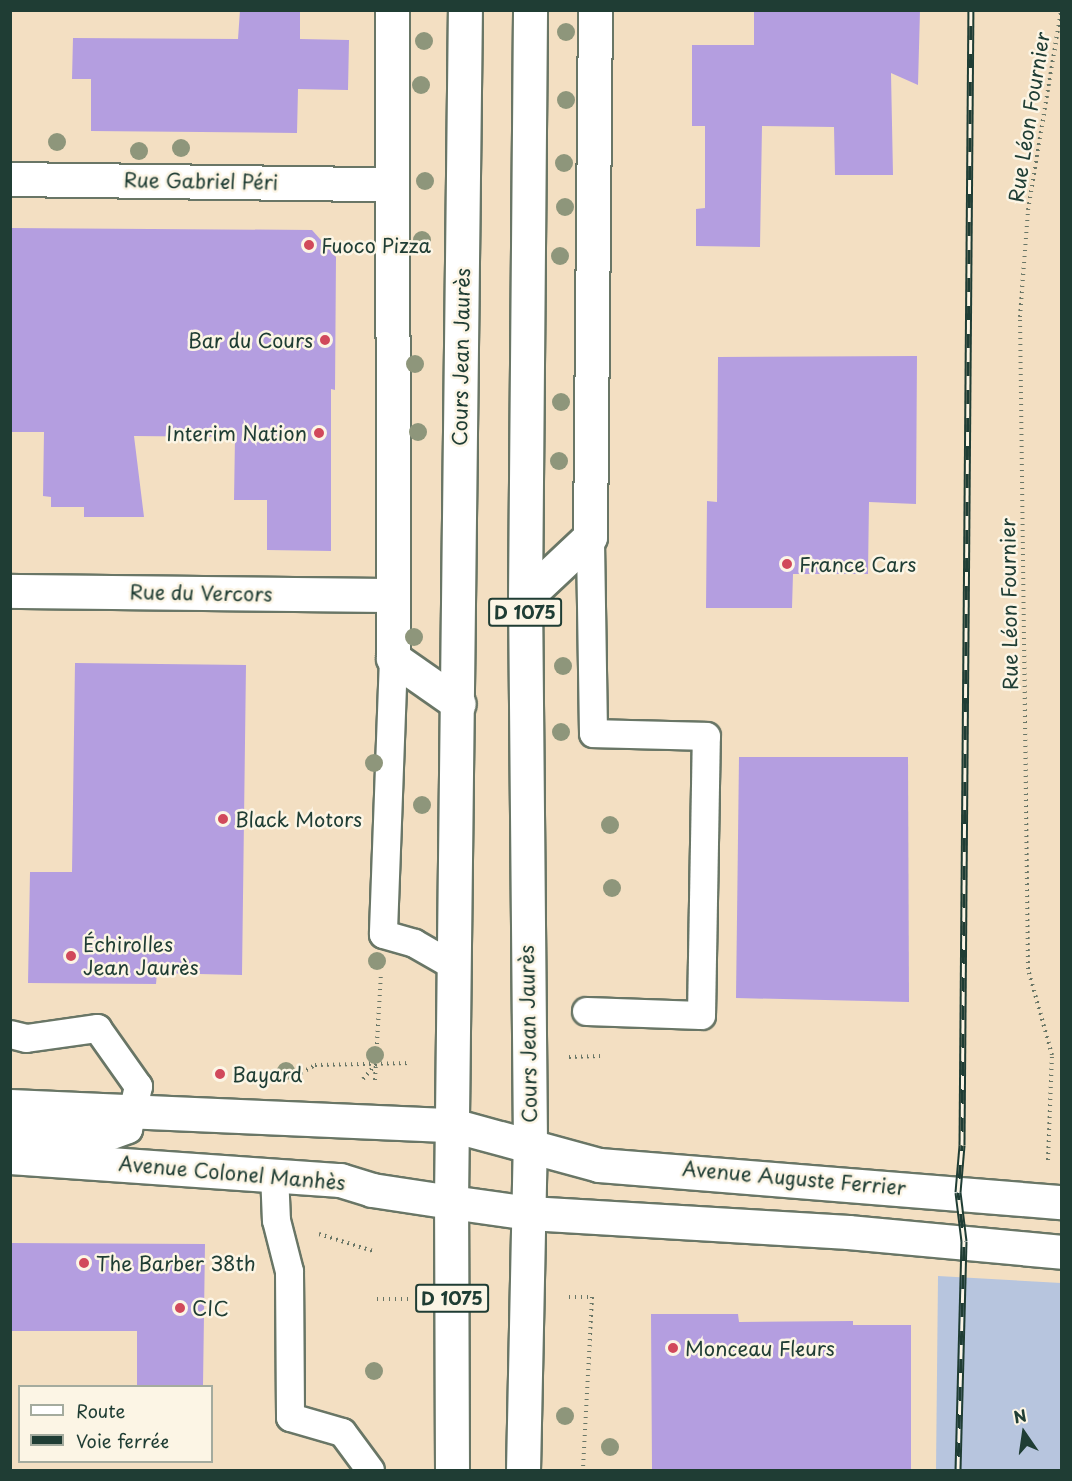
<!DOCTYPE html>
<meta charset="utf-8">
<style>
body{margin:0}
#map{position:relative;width:1072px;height:1481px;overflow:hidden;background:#f3dfc2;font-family:"Playpen Sans",sans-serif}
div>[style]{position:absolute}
.industrial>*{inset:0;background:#b7c5de}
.building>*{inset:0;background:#b49ee0}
.path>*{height:4px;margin-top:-2px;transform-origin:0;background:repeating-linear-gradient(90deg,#697666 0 1.5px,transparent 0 6px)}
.roads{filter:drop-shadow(2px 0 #697666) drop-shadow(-2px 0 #697666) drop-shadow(0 2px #697666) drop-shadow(0 -2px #697666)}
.service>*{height:27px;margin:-13.5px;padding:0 13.5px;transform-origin:13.5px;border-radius:13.5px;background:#fff}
.minor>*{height:33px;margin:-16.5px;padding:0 16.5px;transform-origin:16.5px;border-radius:16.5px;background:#fff}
.tertiary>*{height:33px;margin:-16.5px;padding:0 16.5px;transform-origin:16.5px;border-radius:16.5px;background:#fff}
.primary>*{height:33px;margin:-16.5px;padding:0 16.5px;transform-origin:16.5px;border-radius:16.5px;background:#fff}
.rail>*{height:7px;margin-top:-3.5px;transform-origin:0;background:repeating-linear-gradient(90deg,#fcf5e5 0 14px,#1f3d34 0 28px);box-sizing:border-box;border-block:2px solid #1f3d34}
.trees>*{width:18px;height:18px;margin:-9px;border-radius:50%;background:#8e967b}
.dots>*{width:16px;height:16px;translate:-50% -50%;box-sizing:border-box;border:3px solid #fcf5e5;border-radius:50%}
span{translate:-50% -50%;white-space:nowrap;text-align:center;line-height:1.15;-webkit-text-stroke:5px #fcf5e5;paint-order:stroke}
.shield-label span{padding:2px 4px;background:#fcf5e5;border:2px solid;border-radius:4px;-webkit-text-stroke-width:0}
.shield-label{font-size:18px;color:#1f3d34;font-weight:700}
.street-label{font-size:20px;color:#1f3d34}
.poi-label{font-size:20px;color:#1f3d34}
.left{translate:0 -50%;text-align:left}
.right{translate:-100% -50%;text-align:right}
.frame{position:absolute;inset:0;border:12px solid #1f3d34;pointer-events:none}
.legend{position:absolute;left:18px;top:1385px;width:195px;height:78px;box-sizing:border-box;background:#fcf5e5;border:2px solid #a4ab9e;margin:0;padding:8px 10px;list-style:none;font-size:18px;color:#1f3d34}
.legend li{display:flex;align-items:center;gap:12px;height:30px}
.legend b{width:30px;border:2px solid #a4ab9e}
.north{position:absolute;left:994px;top:1403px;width:60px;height:60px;-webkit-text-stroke:4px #fcf5e5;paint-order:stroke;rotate:347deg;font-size:16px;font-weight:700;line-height:24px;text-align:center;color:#1f3d34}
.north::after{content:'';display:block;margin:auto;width:21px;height:27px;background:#1f3d34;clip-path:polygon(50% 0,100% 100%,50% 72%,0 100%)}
</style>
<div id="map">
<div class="industrial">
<i style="clip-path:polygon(938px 1276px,1061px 1283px,1061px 1470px,936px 1470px)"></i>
</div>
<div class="building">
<i style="clip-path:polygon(240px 10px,300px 10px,300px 39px,349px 40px,348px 90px,298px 89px,297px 133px,91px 131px,91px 79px,72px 79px,73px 38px,238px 39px)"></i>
<i style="clip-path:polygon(754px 10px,920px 10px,918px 85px,891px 73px,893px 175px,835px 175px,834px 127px,762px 126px,760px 247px,696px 246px,696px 209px,705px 208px,705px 126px,692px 126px,692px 45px,754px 45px)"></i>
<i style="clip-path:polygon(10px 228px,312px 230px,336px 257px,335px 390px,331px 389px,331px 551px,267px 550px,267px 500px,234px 500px,235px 437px,134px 436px,144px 517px,84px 517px,84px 507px,51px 507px,51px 497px,43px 496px,44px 432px,10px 432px)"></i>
<i style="clip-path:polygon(917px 356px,916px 504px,869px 502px,868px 574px,793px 574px,792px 608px,706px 608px,707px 501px,717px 502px,718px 357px)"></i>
<i style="clip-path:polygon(75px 663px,246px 665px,242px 975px,157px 973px,156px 984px,28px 983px,30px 872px,72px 872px)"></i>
<i style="clip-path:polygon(739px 757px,908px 757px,909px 1002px,736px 998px)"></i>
<i style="clip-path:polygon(10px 1243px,205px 1244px,203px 1386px,137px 1386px,137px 1331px,10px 1331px)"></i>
<i style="clip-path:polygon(651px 1314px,738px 1314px,739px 1322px,853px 1321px,853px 1325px,911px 1325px,911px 1470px,652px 1470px)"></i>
</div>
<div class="path">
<i style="left:569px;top:1057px;width:31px;rotate:-2deg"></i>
<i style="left:296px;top:1076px;width:22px;rotate:-30deg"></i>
<i style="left:315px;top:1065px;width:96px;rotate:-1.2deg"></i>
<i style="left:363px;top:1079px;width:20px;rotate:-49deg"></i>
<i style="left:375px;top:1080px;width:106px;rotate:-86.8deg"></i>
<i style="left:1048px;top:1160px;width:105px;rotate:-87.8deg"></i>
<i style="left:1052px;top:1055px;width:89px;rotate:-105.6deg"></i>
<i style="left:1028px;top:969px;width:652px;rotate:-90.7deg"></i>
<i style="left:1020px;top:317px;width:107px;rotate:-85.7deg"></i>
<i style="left:1028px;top:210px;width:203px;rotate:-80.6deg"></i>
<i style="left:319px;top:1234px;width:57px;rotate:17.5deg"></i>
<i style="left:569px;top:1297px;width:23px"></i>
<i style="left:592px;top:1297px;width:173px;rotate:93deg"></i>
<i style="left:377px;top:1299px;width:35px"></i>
</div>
<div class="roads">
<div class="service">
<i style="left:393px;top:658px;width:276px;rotate:92.1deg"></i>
<i style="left:383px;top:934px;width:32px;rotate:16deg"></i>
<i style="left:414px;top:943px;width:46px;rotate:29.9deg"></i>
<i style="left:586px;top:1011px;width:115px;rotate:2deg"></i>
<i style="left:701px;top:1015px;width:279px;rotate:-89deg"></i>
<i style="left:706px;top:736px;width:113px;rotate:-178.5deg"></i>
<i style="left:593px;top:733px;width:196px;rotate:-90.9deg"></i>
<i style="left:10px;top:1034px;width:16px;rotate:14deg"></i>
<i style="left:26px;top:1038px;width:72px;rotate:-8deg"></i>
<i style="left:97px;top:1028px;width:71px;rotate:54.7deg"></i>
<i style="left:138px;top:1086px;width:44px;rotate:103.1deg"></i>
<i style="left:128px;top:1129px;width:27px;rotate:160deg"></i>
<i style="left:103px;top:1138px;width:93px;rotate:-176.3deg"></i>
<i style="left:274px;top:1173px;width:47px;rotate:87.6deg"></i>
<i style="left:276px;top:1220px;width:53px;rotate:75.7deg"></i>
<i style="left:289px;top:1271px;width:146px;rotate:89.6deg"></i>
<i style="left:290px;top:1417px;width:54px;rotate:16.1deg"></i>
<i style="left:342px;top:1432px;width:47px;rotate:53.6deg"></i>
</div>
<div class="minor">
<i style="left:392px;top:10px;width:648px;rotate:89.91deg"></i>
<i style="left:393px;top:658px;width:80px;rotate:34.9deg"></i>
<i style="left:10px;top:179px;width:381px;rotate:0.8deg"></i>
<i style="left:10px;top:591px;width:382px;rotate:0.6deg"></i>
<i style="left:525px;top:598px;width:89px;rotate:-43.2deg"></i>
<i style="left:590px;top:537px;width:527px;rotate:-89.46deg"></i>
<i style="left:10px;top:1106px;width:442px;rotate:2.5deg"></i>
<i style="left:10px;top:1157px;width:331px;rotate:4deg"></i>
<i style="left:340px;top:1180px;width:34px;rotate:17deg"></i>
<i style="left:372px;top:1190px;width:80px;rotate:8.6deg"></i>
</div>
<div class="tertiary">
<i style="left:452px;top:1125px;width:152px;rotate:15.2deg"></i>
<i style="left:599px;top:1165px;width:464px;rotate:4.6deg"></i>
<i style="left:451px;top:1202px;width:79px;rotate:8deg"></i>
<i style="left:529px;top:1213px;width:320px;rotate:3.4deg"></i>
<i style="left:848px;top:1232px;width:215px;rotate:5.3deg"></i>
</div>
<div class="primary">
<i style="left:452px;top:1470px;width:268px;rotate:-90.2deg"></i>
<i style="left:451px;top:1202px;width:1192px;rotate:-89.33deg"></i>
<i style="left:523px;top:1470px;width:326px;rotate:-88.8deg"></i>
<i style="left:530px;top:1144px;width:546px;rotate:-90.52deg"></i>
<i style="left:525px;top:598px;width:588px;rotate:-89.51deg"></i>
</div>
</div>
<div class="rail">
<i style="left:958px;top:1470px;width:229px;rotate:-88.5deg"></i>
<i style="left:964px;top:1241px;width:49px;rotate:-97deg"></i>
<i style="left:958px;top:1192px;width:47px;rotate:-85.1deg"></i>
<i style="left:962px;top:1145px;width:1135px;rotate:-89.55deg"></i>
</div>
<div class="trees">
<i style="left:566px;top:32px"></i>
<i style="left:424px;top:41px"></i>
<i style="left:421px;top:85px"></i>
<i style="left:566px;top:100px"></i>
<i style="left:57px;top:142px"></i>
<i style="left:181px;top:148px"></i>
<i style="left:139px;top:151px"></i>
<i style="left:564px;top:163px"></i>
<i style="left:425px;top:181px"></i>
<i style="left:565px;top:207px"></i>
<i style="left:422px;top:240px"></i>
<i style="left:560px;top:256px"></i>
<i style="left:415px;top:364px"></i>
<i style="left:561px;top:402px"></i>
<i style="left:418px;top:432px"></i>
<i style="left:559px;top:461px"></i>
<i style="left:414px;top:637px"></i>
<i style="left:563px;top:666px"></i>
<i style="left:561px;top:732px"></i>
<i style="left:374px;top:763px"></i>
<i style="left:422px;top:805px"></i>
<i style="left:610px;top:825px"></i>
<i style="left:612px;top:888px"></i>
<i style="left:377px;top:961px"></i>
<i style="left:375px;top:1055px"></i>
<i style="left:286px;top:1071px"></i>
<i style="left:374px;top:1371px"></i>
<i style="left:565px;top:1416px"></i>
<i style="left:610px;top:1447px"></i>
</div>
<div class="dots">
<i style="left:309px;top:245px;background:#d1495b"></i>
<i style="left:325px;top:340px;background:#d1495b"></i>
<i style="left:319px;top:433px;background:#d1495b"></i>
<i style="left:787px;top:564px;background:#d1495b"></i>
<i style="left:223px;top:819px;background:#d1495b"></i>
<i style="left:71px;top:956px;background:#d1495b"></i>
<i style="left:220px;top:1074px;background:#d1495b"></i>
<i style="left:84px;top:1263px;background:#d1495b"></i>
<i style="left:180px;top:1308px;background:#d1495b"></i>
<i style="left:673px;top:1348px;background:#d1495b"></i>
</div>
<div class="shield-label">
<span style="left:525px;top:612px">D 1075</span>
<span style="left:452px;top:1298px">D 1075</span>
</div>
<div class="street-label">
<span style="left:1029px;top:117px;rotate:-81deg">Rue Léon Fournier</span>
<span style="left:201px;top:181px;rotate:1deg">Rue Gabriel Péri</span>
<span style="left:461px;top:357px;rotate:-89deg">Cours Jean Jaurès</span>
<span style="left:201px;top:593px;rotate:1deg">Rue du Vercors</span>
<span style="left:1009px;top:604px;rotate:-91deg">Rue Léon Fournier</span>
<span style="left:528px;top:1034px;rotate:-91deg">Cours Jean Jaurès</span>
<span style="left:232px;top:1173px;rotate:5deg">Avenue Colonel Manhès</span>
<span style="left:794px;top:1178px;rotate:5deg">Avenue Auguste Ferrier</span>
</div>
<div class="poi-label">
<span class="left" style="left:321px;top:245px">Fuoco Pizza</span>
<span class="right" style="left:313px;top:340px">Bar du Cours</span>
<span class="right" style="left:307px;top:433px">Interim Nation</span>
<span class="left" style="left:799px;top:564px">France Cars</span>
<span class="left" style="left:235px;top:819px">Black Motors</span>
<span class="left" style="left:83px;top:956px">Échirolles<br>Jean Jaurès</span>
<span class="left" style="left:232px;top:1074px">Bayard</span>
<span class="left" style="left:96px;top:1263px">The Barber 38th</span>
<span class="left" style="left:192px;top:1308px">CIC</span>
<span class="left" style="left:685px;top:1348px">Monceau Fleurs</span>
</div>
<div class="frame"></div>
<ul class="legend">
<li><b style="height:8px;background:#fff"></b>Route</li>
<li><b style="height:8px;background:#1f3d34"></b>Voie ferrée</li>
</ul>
<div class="north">N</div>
</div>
